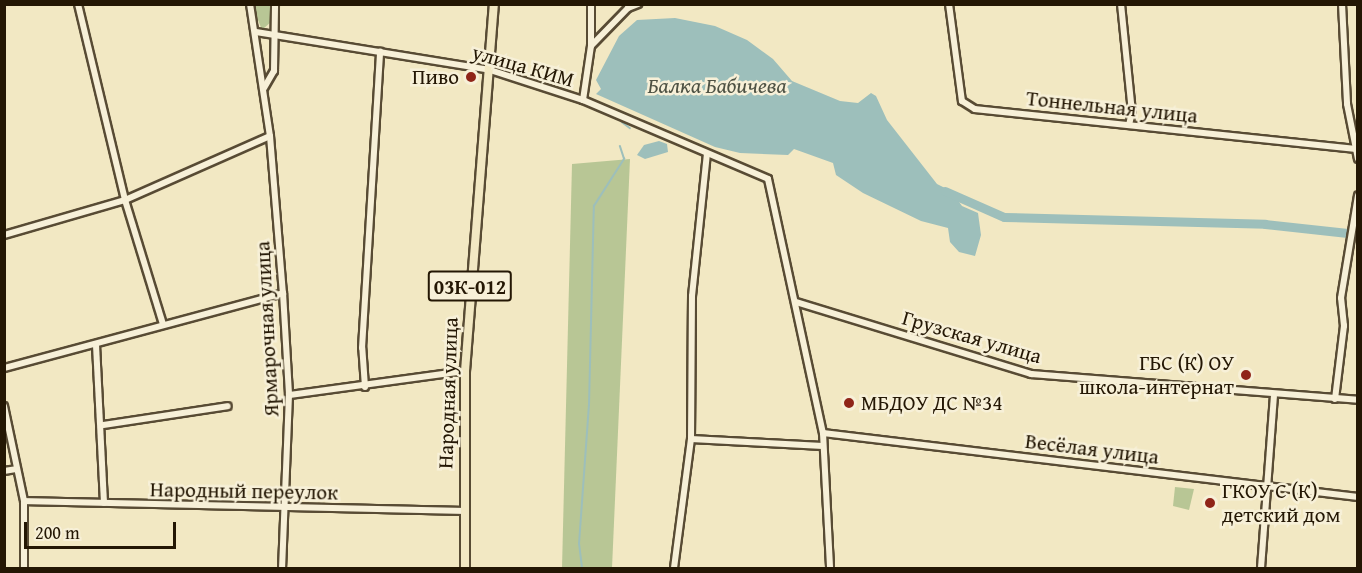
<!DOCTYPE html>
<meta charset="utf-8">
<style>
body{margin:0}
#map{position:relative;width:1362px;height:573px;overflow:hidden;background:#f2e8c3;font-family:"Gentium Book Plus",serif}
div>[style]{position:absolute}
.green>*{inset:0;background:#b8c695}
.water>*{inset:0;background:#9dbfbb}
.stream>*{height:1.5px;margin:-0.75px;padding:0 0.75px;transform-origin:0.75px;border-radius:0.75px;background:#9dbfbb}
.river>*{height:9px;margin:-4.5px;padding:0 4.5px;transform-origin:4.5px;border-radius:4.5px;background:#9dbfbb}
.roads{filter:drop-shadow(2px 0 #584b34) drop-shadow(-2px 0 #584b34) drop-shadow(0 2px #584b34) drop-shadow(0 -2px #584b34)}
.minor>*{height:6px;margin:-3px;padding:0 3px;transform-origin:3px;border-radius:3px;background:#f7f0d8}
.major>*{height:8px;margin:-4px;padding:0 4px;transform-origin:4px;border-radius:4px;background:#f2e8c3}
.dots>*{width:16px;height:16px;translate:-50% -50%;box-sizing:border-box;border:3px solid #f7f0d8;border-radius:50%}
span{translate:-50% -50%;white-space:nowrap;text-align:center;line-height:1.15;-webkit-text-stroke:5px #f7f0d8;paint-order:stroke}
.shield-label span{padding:2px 4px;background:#f7f0d8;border:2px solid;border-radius:4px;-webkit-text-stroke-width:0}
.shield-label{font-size:20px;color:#241704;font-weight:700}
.street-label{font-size:21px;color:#241704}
.poi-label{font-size:21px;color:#241704}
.right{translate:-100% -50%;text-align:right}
.left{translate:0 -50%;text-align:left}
.water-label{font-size:22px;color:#4e5244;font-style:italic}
.frame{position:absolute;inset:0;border:6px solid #241704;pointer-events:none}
.scale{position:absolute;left:24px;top:522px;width:152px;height:27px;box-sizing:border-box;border:3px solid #241704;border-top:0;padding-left:8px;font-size:18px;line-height:21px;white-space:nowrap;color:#241704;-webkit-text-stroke:4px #f7f0d8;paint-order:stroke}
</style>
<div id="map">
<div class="green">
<i style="clip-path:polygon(252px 5px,271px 5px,272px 21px,262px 30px)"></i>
<i style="clip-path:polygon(630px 159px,612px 568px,562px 568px,572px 164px)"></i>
<i style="clip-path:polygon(1175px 487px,1194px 489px,1189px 510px,1173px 506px)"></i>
</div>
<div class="water">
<i style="clip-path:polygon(675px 18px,715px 26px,747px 40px,773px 59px,792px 81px,840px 101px,858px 103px,871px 93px,876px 96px,887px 120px,937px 184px,951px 191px,962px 206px,978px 213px,981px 235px,975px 256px,959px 252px,950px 242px,948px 228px,921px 221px,863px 193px,836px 175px,833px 163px,794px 149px,788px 155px,740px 153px,715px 147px,596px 94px,601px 89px,596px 80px,619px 36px,637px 20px)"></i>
<i style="clip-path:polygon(659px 141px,667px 144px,668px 152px,645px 159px,637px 155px,644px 145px)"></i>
</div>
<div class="stream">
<i style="left:622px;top:122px;width:10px;rotate:37deg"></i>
<i style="left:582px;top:568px;width:24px;rotate:-97deg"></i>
<i style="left:579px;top:544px;width:139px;rotate:-85.9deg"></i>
<i style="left:589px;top:405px;width:199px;rotate:-88.6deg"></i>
<i style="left:594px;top:206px;width:56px;rotate:-57.4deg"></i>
<i style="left:624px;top:159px;width:13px;rotate:-108deg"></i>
</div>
<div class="river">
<i style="left:945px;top:191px;width:64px;rotate:23.8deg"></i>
<i style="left:1004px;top:217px;width:261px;rotate:1.5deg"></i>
<i style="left:1265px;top:224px;width:83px;rotate:6.2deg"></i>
</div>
<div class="roads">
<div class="minor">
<i style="left:78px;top:4px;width:202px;rotate:76.5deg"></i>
<i style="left:125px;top:200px;width:130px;rotate:73deg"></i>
<i style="left:250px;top:4px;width:134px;rotate:81.4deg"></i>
<i style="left:270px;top:136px;width:158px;rotate:85.3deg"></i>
<i style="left:283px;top:293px;width:102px;rotate:86.6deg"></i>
<i style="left:289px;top:395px;width:173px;rotate:92.3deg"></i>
<i style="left:949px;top:4px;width:98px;rotate:82.4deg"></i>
<i style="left:962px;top:101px;width:15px;rotate:32deg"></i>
<i style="left:975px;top:109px;width:385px;rotate:6deg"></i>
<i style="left:1121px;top:4px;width:109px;rotate:84.2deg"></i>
<i style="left:1132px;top:112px;width:13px;rotate:103deg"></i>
<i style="left:1342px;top:4px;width:100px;rotate:87.1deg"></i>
<i style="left:1347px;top:104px;width:56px;rotate:78.7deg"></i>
<i style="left:256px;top:32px;width:237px;rotate:9.2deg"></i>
<i style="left:490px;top:70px;width:98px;rotate:17.9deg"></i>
<i style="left:583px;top:100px;width:201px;rotate:23.1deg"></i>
<i style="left:768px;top:179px;width:260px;rotate:77.8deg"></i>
<i style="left:823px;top:433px;width:135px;rotate:87deg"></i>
<i style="left:592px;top:45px;width:52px;rotate:-45.8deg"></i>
<i style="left:628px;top:8px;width:11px;rotate:-22deg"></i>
<i style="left:264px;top:88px;width:20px;rotate:-60deg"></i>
<i style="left:274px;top:71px;width:67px;rotate:-89.1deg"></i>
<i style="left:583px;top:100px;width:55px;rotate:-81.6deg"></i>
<i style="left:591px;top:46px;width:42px;rotate:-90deg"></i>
<i style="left:4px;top:235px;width:126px;rotate:-16.1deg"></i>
<i style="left:125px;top:200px;width:158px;rotate:-23.8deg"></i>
<i style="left:796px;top:302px;width:246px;rotate:17deg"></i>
<i style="left:1031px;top:374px;width:328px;rotate:4.5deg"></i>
<i style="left:96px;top:345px;width:158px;rotate:87.1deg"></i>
<i style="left:4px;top:368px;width:289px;rotate:-15deg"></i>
<i style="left:365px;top:387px;width:39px;rotate:-94deg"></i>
<i style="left:362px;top:348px;width:297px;rotate:-86.5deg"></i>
<i style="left:289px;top:395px;width:178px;rotate:-7.8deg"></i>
<i style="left:1335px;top:399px;width:74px;rotate:-83deg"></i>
<i style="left:1344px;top:326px;width:28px;rotate:-96deg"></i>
<i style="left:1341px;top:298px;width:104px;rotate:-80.6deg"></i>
<i style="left:4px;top:406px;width:97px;rotate:78.1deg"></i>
<i style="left:24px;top:501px;width:67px;rotate:90deg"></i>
<i style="left:103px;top:425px;width:126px;rotate:-8.6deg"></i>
<i style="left:823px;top:433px;width:539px;rotate:6.82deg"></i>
<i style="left:691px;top:439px;width:132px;rotate:3deg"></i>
<i style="left:4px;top:471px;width:12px;rotate:-9deg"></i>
<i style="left:24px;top:501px;width:439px;rotate:1.3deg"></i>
<i style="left:674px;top:568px;width:130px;rotate:-82.5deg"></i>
<i style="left:691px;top:439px;width:143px;rotate:-89.6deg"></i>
<i style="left:692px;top:296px;width:143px;rotate:-84deg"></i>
<i style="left:1261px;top:568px;width:172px;rotate:-85.7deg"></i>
</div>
<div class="major">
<i style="left:465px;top:568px;width:197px;rotate:-90deg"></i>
<i style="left:465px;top:371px;width:368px;rotate:-85.5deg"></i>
</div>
</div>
<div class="dots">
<i style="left:471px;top:77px;background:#8f2418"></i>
<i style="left:1246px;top:375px;background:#8f2418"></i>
<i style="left:849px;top:403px;background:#8f2418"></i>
<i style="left:1210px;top:503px;background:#8f2418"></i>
</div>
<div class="shield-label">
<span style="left:470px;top:286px">03К-012</span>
</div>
<div class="street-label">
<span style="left:523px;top:66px;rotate:16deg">улица КИМ</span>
<span style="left:1112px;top:107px;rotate:6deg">Тоннельная улица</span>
<span style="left:267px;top:329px;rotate:-93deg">Ярмарочная улица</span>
<span style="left:972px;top:337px;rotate:16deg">Грузская улица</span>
<span style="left:448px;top:393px;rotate:-88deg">Народная улица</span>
<span style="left:1092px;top:449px;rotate:7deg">Весёлая улица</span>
<span style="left:244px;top:491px;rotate:1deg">Народный переулок</span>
</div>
<div class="poi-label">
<span class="right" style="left:459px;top:77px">Пиво</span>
<span class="right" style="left:1234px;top:375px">ГБС (К) ОУ<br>школа-интернат</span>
<span class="left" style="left:861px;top:403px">МБДОУ ДС №34</span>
<span class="left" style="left:1222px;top:503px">ГКОУ С (К)<br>детский дом</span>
</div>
<div class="water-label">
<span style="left:717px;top:86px">Балка Бабичева</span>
</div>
<div class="frame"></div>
<div class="scale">200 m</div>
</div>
